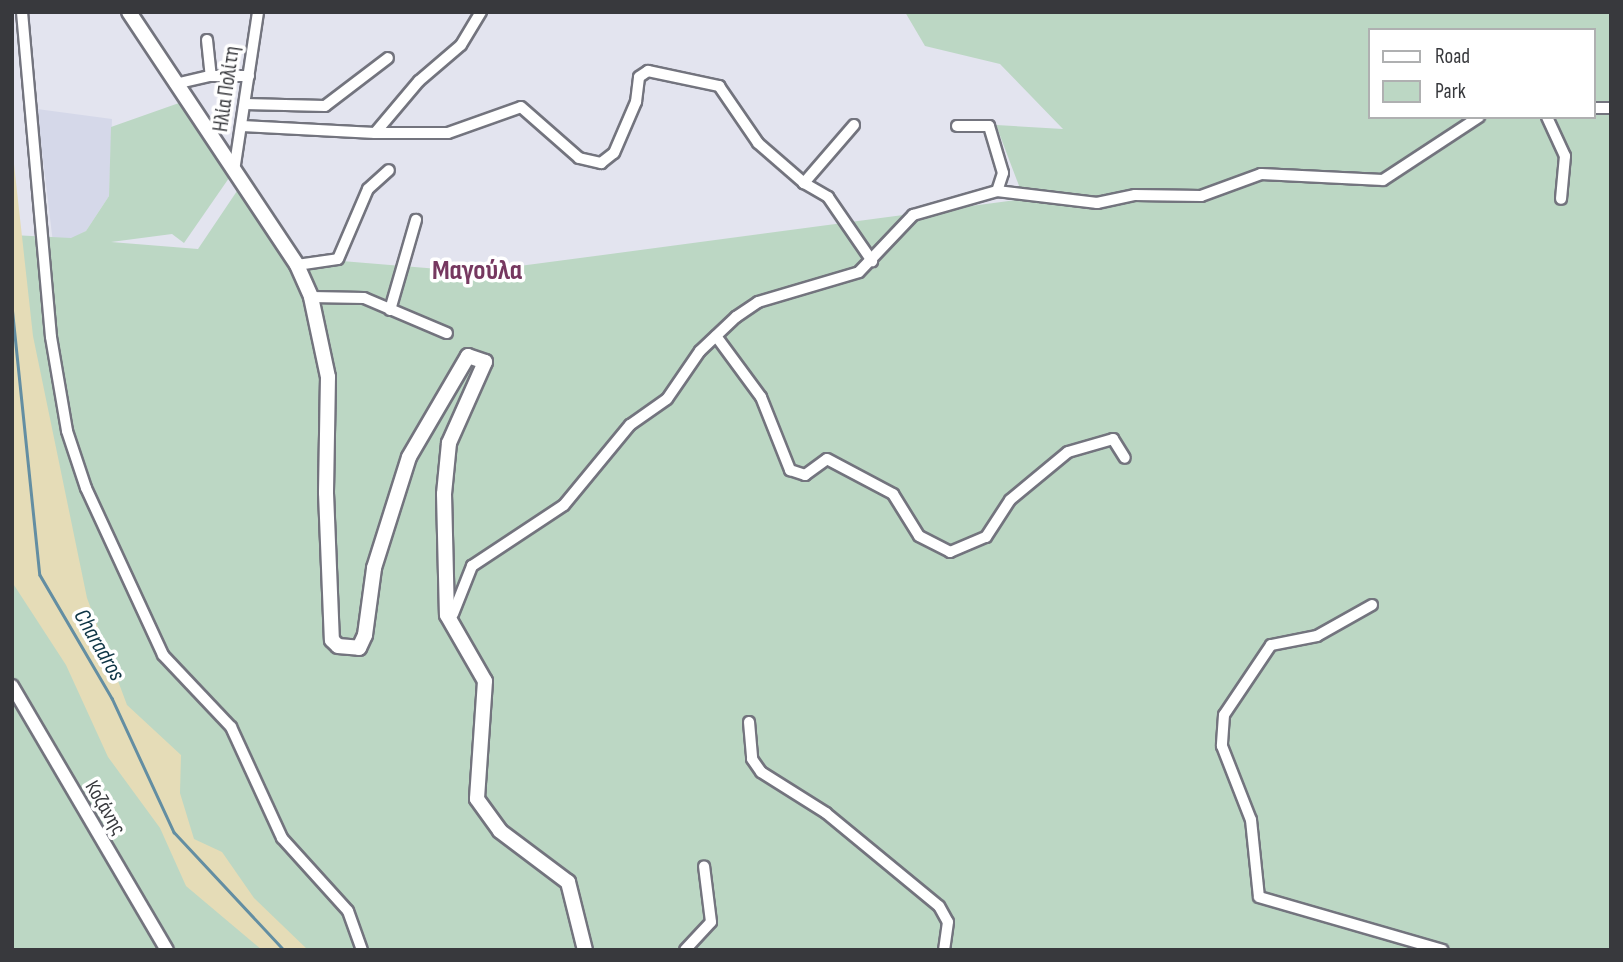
<!DOCTYPE html>
<meta charset="utf-8">
<style>
body{margin:0}
#map{position:relative;width:1623px;height:962px;overflow:hidden;background:#e3e4ef;font-family:"Sofia Sans Condensed",sans-serif}
div>[style]{position:absolute}
.built>*{inset:0;background:#d5d8e9}
.green>*{inset:0;background:#bcd7c4}
.sand>*{inset:0;background:#e5dcb7}
.stream>*{height:2.5px;margin:-1.25px;padding:0 1.25px;transform-origin:1.25px;border-radius:1.25px;background:#638ea2}
.roads{filter:drop-shadow(2px 0 #73747e) drop-shadow(-2px 0 #73747e) drop-shadow(0 2px #73747e) drop-shadow(0 -2px #73747e)}
.minor>*{height:10px;margin:-5px;padding:0 5px;transform-origin:5px;border-radius:5px;background:#fff}
.tertiary>*{height:12px;margin:-6px;padding:0 6px;transform-origin:6px;border-radius:6px;background:#fff}
.secondary>*{height:14px;margin:-7px;padding:0 7px;transform-origin:7px;border-radius:7px;background:#fff}
span{translate:-50% -50%;white-space:nowrap;text-align:center;line-height:1.15;-webkit-text-stroke:7px #fff;paint-order:stroke}
.street-label{font-size:21px;color:#38393d}
.water-label{font-size:23px;color:#0d3444;font-style:italic}
.district-label{font-size:28px;color:#763860;font-weight:700}
.frame{position:absolute;inset:0;border:14px solid #38393d;pointer-events:none}
.legend{position:absolute;left:1368px;top:28px;width:228px;height:91px;box-sizing:border-box;background:#fff;border:2px solid #afb0b1;margin:0;padding:9px 12px;list-style:none;font-size:21px;color:#38393d}
.legend li{display:flex;align-items:center;gap:14px;height:35px}
.legend b{width:35px;border:2px solid #afb0b1}
</style>
<div id="map">
<div class="built">
<i style="clip-path:polygon(37px 109px,112px 119px,109px 196px,86px 231px,68px 241px,53px 243px)"></i>
</div>
<div class="green">
<i style="clip-path:polygon(evenodd,905px 12px,1611px 12px,1611px 950px,12px 950px,12px 235px,71px 238px,86px 231px,109px 196px,111px 127px,179px 103px,229px 178px,184px 243px,172px 234px,111px 242px,198px 249px,237px 191px,281px 256px,475px 272px,1024px 199px,996px 125px,1063px 129px,1000px 64px,925px 46px,905px 12px,1369px 30px,1593px 30px,1593px 117px,1369px 117px,1369px 30px)"></i>
</div>
<div class="sand">
<i style="clip-path:polygon(12px 146px,33px 336px,87px 598px,127px 705px,181px 755px,180px 793px,194px 839px,222px 852px,254px 898px,308px 950px,262px 950px,186px 886px,160px 828px,108px 757px,66px 665px,12px 582px)"></i>
</div>
<div class="stream">
<i style="left:12px;top:306px;width:270px;rotate:84.1deg"></i>
<i style="left:40px;top:575px;width:143px;rotate:59.7deg"></i>
<i style="left:112px;top:698px;width:148px;rotate:65.2deg"></i>
<i style="left:174px;top:832px;width:161px;rotate:47deg"></i>
</div>
<div class="roads">
<div class="minor">
<i style="left:22px;top:12px;width:326px;rotate:84.9deg"></i>
<i style="left:51px;top:337px;width:95px;rotate:80.3deg"></i>
<i style="left:67px;top:431px;width:60px;rotate:71.6deg"></i>
<i style="left:86px;top:488px;width:184px;rotate:65.2deg"></i>
<i style="left:163px;top:655px;width:99px;rotate:46.6deg"></i>
<i style="left:231px;top:727px;width:122px;rotate:65.3deg"></i>
<i style="left:282px;top:838px;width:98px;rotate:47.9deg"></i>
<i style="left:348px;top:911px;width:41px;rotate:70.3deg"></i>
<i style="left:207px;top:40px;width:36px;rotate:84deg"></i>
<i style="left:211px;top:76px;width:38px"></i>
<i style="left:175px;top:84px;width:37px;rotate:-13deg"></i>
<i style="left:245px;top:104px;width:80px;rotate:1.4deg"></i>
<i style="left:325px;top:106px;width:79px;rotate:-37.3deg"></i>
<i style="left:1593px;top:108px;width:18px"></i>
<i style="left:1547px;top:117px;width:43px;rotate:65.2deg"></i>
<i style="left:1565px;top:156px;width:43px;rotate:95.3deg"></i>
<i style="left:854px;top:125px;width:77px;rotate:130.8deg"></i>
<i style="left:804px;top:183px;width:28px;rotate:30deg"></i>
<i style="left:828px;top:197px;width:78px;rotate:55.5deg"></i>
<i style="left:242px;top:126px;width:133px;rotate:3deg"></i>
<i style="left:375px;top:133px;width:68px;rotate:-49.8deg"></i>
<i style="left:419px;top:81px;width:55px;rotate:-40.6deg"></i>
<i style="left:461px;top:45px;width:39px;rotate:-59deg"></i>
<i style="left:957px;top:126px;width:32px"></i>
<i style="left:989px;top:126px;width:49px;rotate:73.4deg"></i>
<i style="left:1003px;top:173px;width:19px;rotate:108deg"></i>
<i style="left:375px;top:133px;width:73px"></i>
<i style="left:448px;top:133px;width:77px;rotate:-19.6deg"></i>
<i style="left:521px;top:107px;width:77px;rotate:41.3deg"></i>
<i style="left:579px;top:158px;width:23px;rotate:13deg"></i>
<i style="left:601px;top:163px;width:16px;rotate:-38deg"></i>
<i style="left:614px;top:153px;width:56px;rotate:-66.7deg"></i>
<i style="left:636px;top:102px;width:25px;rotate:-83deg"></i>
<i style="left:639px;top:77px;width:11px;rotate:-34deg"></i>
<i style="left:648px;top:71px;width:73px;rotate:11.9deg"></i>
<i style="left:719px;top:86px;width:69px;rotate:55.6deg"></i>
<i style="left:758px;top:143px;width:61px;rotate:41deg"></i>
<i style="left:234px;top:171px;width:161px;rotate:-81.4deg"></i>
<i style="left:297px;top:265px;width:41px;rotate:-8.3deg"></i>
<i style="left:338px;top:259px;width:76px;rotate:-66.8deg"></i>
<i style="left:368px;top:189px;width:28px;rotate:-42deg"></i>
<i style="left:311px;top:297px;width:53px;rotate:1.1deg"></i>
<i style="left:364px;top:298px;width:90px;rotate:22.9deg"></i>
<i style="left:390px;top:310px;width:94px;rotate:-73.9deg"></i>
<i style="left:716px;top:336px;width:76px;rotate:53.6deg"></i>
<i style="left:761px;top:397px;width:79px;rotate:68.3deg"></i>
<i style="left:790px;top:470px;width:16px;rotate:18deg"></i>
<i style="left:805px;top:475px;width:27px;rotate:-36deg"></i>
<i style="left:827px;top:459px;width:75px;rotate:27.9deg"></i>
<i style="left:893px;top:494px;width:49px;rotate:58.2deg"></i>
<i style="left:919px;top:536px;width:35px;rotate:27deg"></i>
<i style="left:950px;top:552px;width:39px;rotate:-23deg"></i>
<i style="left:986px;top:537px;width:44px;rotate:-57deg"></i>
<i style="left:1010px;top:500px;width:75px;rotate:-39.6deg"></i>
<i style="left:1068px;top:452px;width:47px;rotate:-16.1deg"></i>
<i style="left:1113px;top:439px;width:22px;rotate:58deg"></i>
<i style="left:1372px;top:605px;width:63px;rotate:150.6deg"></i>
<i style="left:1317px;top:636px;width:47px;rotate:168.9deg"></i>
<i style="left:1271px;top:645px;width:84px;rotate:123.9deg"></i>
<i style="left:1224px;top:715px;width:31px;rotate:94deg"></i>
<i style="left:1222px;top:746px;width:79px;rotate:68.6deg"></i>
<i style="left:1251px;top:820px;width:77px;rotate:84.1deg"></i>
<i style="left:1259px;top:897px;width:191px;rotate:16.1deg"></i>
<i style="left:453px;top:614px;width:52px;rotate:-68.4deg"></i>
<i style="left:472px;top:566px;width:110px;rotate:-33.5deg"></i>
<i style="left:564px;top:505px;width:104px;rotate:-50.5deg"></i>
<i style="left:630px;top:425px;width:45px;rotate:-35.1deg"></i>
<i style="left:667px;top:399px;width:58px;rotate:-55.5deg"></i>
<i style="left:700px;top:351px;width:50px;rotate:-43.4deg"></i>
<i style="left:736px;top:317px;width:27px;rotate:-34deg"></i>
<i style="left:758px;top:302px;width:105px;rotate:-16.5deg"></i>
<i style="left:859px;top:272px;width:79px;rotate:-46.5deg"></i>
<i style="left:913px;top:215px;width:87px;rotate:-15.9deg"></i>
<i style="left:997px;top:191px;width:101px;rotate:6.8deg"></i>
<i style="left:1097px;top:203px;width:39px;rotate:-12deg"></i>
<i style="left:1135px;top:195px;width:66px;rotate:0.9deg"></i>
<i style="left:1201px;top:196px;width:64px;rotate:-20.1deg"></i>
<i style="left:1261px;top:174px;width:122px;rotate:2.8deg"></i>
<i style="left:1383px;top:180px;width:115px;rotate:-33.3deg"></i>
<i style="left:749px;top:722px;width:37px;rotate:85deg"></i>
<i style="left:752px;top:759px;width:16px;rotate:55deg"></i>
<i style="left:761px;top:772px;width:77px;rotate:32.2deg"></i>
<i style="left:826px;top:813px;width:146px;rotate:39.5deg"></i>
<i style="left:939px;top:906px;width:18px;rotate:61deg"></i>
<i style="left:948px;top:922px;width:28px;rotate:98deg"></i>
<i style="left:685px;top:950px;width:38px;rotate:-47deg"></i>
<i style="left:711px;top:922px;width:56px;rotate:-97.1deg"></i>
</div>
<div class="tertiary">
<i style="left:12px;top:686px;width:306px;rotate:59.6deg"></i>
</div>
<div class="secondary">
<i style="left:129px;top:12px;width:304px;rotate:56.4deg"></i>
<i style="left:297px;top:265px;width:35px;rotate:66deg"></i>
<i style="left:311px;top:297px;width:82px;rotate:78deg"></i>
<i style="left:328px;top:377px;width:116px;rotate:91deg"></i>
<i style="left:326px;top:493px;width:147px;rotate:87.7deg"></i>
<i style="left:332px;top:640px;width:8px;rotate:45deg"></i>
<i style="left:338px;top:646px;width:21px;rotate:5deg"></i>
<i style="left:359px;top:648px;width:14px;rotate:-65deg"></i>
<i style="left:365px;top:635px;width:68px;rotate:-82.3deg"></i>
<i style="left:374px;top:568px;width:116px;rotate:-72.5deg"></i>
<i style="left:409px;top:457px;width:117px;rotate:-59.7deg"></i>
<i style="left:468px;top:356px;width:18px;rotate:19deg"></i>
<i style="left:485px;top:362px;width:89px;rotate:114deg"></i>
<i style="left:449px;top:443px;width:51px;rotate:95.6deg"></i>
<i style="left:444px;top:494px;width:121px;rotate:88.6deg"></i>
<i style="left:447px;top:615px;width:76px;rotate:60.1deg"></i>
<i style="left:485px;top:681px;width:118px;rotate:93.9deg"></i>
<i style="left:477px;top:799px;width:39px;rotate:54deg"></i>
<i style="left:500px;top:831px;width:85px;rotate:36.9deg"></i>
<i style="left:568px;top:882px;width:70px;rotate:76deg"></i>
</div>
</div>
<div class="street-label">
<span style="left:227px;top:89px;rotate:-82deg">Ηλία Πολίτη</span>
<span style="left:105px;top:808px;rotate:59deg">Κοζάνης</span>
</div>
<div class="water-label">
<span style="left:99px;top:645px;rotate:60deg">Charadros</span>
</div>
<div class="district-label">
<span style="left:477px;top:271px">Μαγούλα</span>
</div>
<div class="frame"></div>
<ul class="legend">
<li><b style="height:9px;background:#fff"></b>Road</li>
<li><b style="height:19px;background:#bcd7c4"></b>Park</li>
</ul>
</div>
